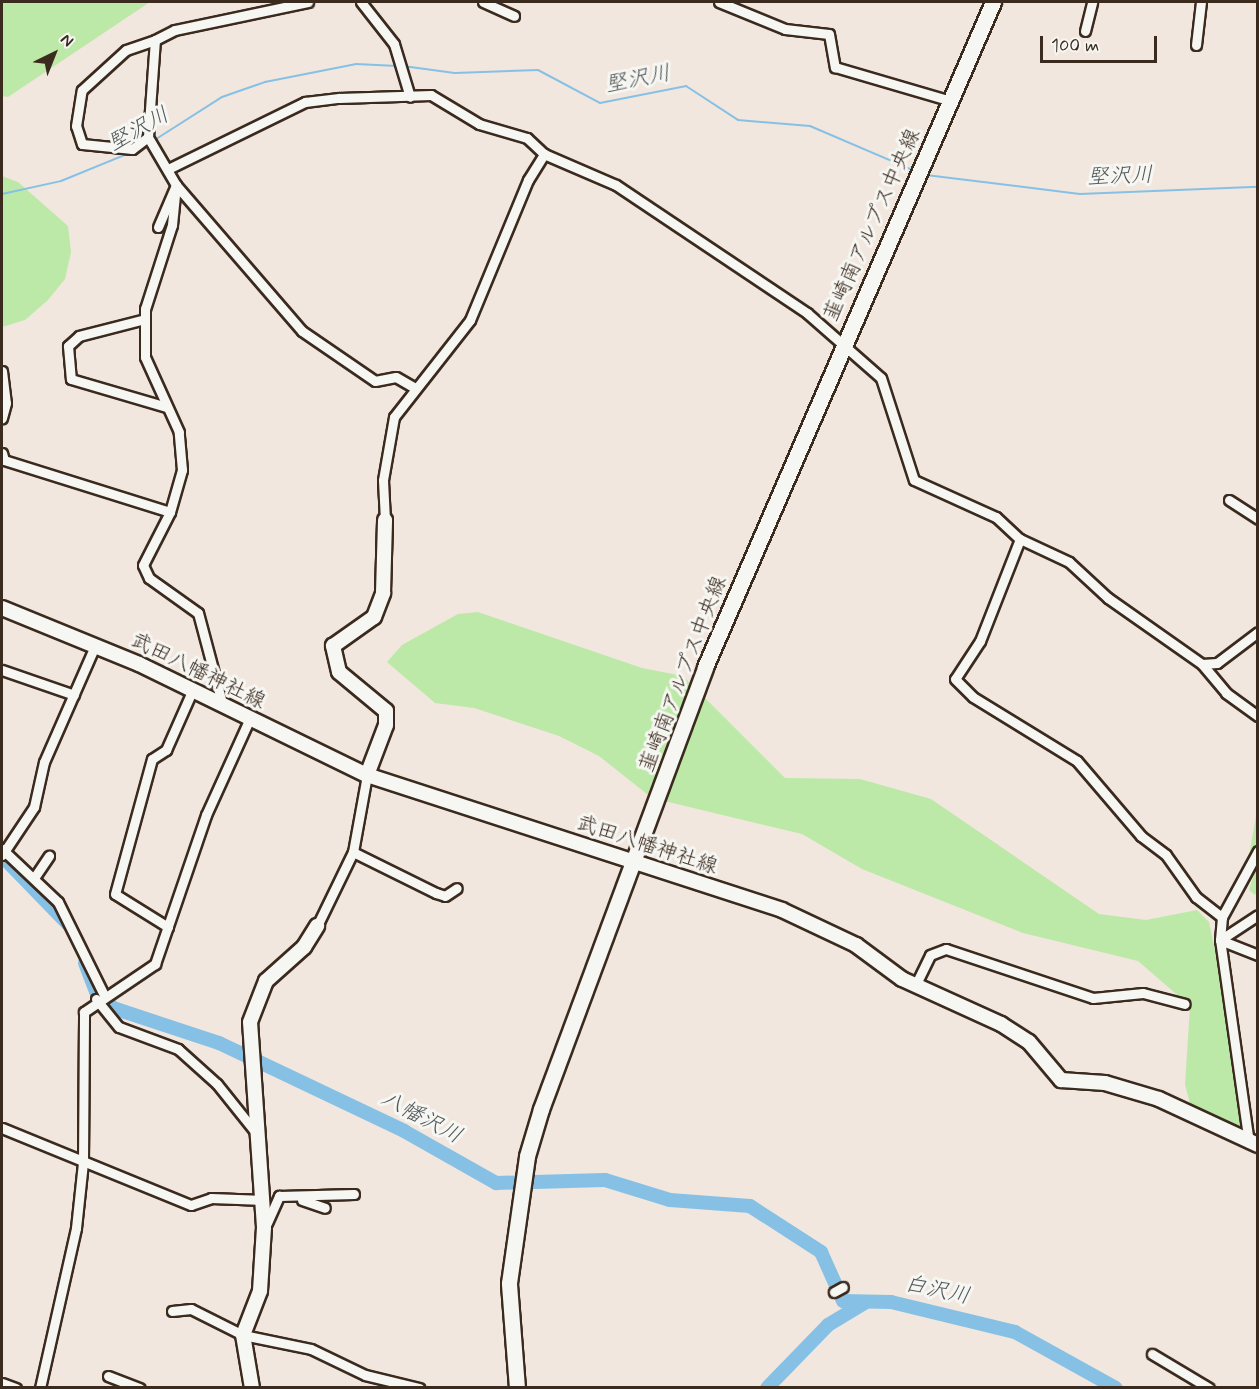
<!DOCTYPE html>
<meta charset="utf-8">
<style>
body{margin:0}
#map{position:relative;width:1259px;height:1389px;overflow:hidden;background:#f1e7de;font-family:Mynerve,"Klee One",sans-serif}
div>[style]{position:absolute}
.green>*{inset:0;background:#bce9a7}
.stream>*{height:2px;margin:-1px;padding:0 1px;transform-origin:1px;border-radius:1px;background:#86c1e5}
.river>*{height:14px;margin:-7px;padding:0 7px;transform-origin:7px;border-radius:7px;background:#86c1e5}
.roads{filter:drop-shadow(2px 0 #3b2a1e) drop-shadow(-2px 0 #3b2a1e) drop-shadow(0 2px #3b2a1e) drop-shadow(0 -2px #3b2a1e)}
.street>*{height:9px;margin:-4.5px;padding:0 4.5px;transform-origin:4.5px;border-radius:4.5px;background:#f6f6f2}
.secondary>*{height:14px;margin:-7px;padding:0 7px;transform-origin:7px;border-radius:7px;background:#f6f6f2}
.primary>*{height:15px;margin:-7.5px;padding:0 7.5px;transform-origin:7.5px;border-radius:7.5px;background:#f6f6f2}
span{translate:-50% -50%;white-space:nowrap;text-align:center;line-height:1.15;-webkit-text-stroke:6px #f6f6f2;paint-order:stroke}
.street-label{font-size:21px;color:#3b2a1e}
.water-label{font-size:22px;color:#52575a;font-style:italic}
.frame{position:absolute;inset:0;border:3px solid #3b2a1e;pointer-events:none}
.north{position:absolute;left:24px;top:24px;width:60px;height:60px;-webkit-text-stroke:4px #f6f6f2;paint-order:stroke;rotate:43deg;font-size:16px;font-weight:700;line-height:24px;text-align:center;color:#3b2a1e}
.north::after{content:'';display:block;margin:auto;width:21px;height:27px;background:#3b2a1e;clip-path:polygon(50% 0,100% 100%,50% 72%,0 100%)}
.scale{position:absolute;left:1040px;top:36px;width:117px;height:27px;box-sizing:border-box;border:3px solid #3b2a1e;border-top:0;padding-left:8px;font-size:18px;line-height:21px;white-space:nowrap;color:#3b2a1e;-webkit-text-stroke:4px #f6f6f2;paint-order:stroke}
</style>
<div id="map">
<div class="green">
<i style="clip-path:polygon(2px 2px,150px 2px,8px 97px,2px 96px)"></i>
<i style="clip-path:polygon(2px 176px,18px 182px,68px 226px,71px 252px,65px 279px,48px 300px,25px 320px,2px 327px)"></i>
<i style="clip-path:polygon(478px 612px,642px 668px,683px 676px,785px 778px,860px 779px,931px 799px,1099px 914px,1146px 920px,1197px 910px,1209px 922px,1257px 1147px,1191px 1107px,1185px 1085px,1190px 1006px,1138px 961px,1023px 933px,862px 869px,802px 834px,652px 798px,599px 756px,559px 736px,474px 708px,435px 703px,387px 662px,402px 645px,458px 614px)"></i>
<i style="clip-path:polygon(1257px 810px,1258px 890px,1255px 895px,1249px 890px,1256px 868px,1249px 856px)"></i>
</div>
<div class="stream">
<i style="left:403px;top:66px;width:52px;rotate:7.7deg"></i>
<i style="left:455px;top:73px;width:83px;rotate:-2.1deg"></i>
<i style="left:538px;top:70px;width:70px;rotate:28deg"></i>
<i style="left:600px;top:103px;width:88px;rotate:-11.2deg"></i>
<i style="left:686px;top:86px;width:62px;rotate:33.2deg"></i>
<i style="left:738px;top:120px;width:72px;rotate:4.8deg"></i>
<i style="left:810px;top:126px;width:114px;rotate:23.2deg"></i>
<i style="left:153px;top:141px;width:82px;rotate:-32.5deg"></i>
<i style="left:222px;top:97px;width:46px;rotate:-19.2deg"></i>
<i style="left:265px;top:82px;width:93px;rotate:-11.2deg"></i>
<i style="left:356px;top:64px;width:41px;rotate:2.8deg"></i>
<i style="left:926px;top:175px;width:155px;rotate:7deg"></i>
<i style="left:1080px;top:194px;width:178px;rotate:-2.3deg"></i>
<i style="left:2px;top:194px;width:60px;rotate:-12.4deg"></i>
<i style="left:61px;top:181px;width:77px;rotate:-22.2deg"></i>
</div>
<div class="river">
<i style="left:2px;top:856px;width:95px;rotate:45.9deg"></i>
<i style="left:85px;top:963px;width:30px;rotate:69deg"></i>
<i style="left:96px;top:991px;width:24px;rotate:45deg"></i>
<i style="left:113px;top:1008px;width:112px;rotate:18.3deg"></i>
<i style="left:219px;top:1043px;width:205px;rotate:25.4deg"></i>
<i style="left:404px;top:1131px;width:106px;rotate:29.5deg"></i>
<i style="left:496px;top:1183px;width:109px;rotate:-1.6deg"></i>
<i style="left:605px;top:1180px;width:68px;rotate:17.1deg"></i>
<i style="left:670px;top:1200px;width:80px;rotate:4.3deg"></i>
<i style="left:750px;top:1206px;width:85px;rotate:32.9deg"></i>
<i style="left:821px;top:1252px;width:54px;rotate:65.8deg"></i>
<i style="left:843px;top:1301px;width:48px;rotate:1.2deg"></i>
<i style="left:891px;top:1302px;width:128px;rotate:13.6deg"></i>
<i style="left:1015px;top:1332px;width:115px;rotate:29deg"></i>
<i style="left:767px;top:1388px;width:88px;rotate:-45.9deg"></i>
<i style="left:828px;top:1325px;width:44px;rotate:-31.2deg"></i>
</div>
<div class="roads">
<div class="street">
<i style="left:361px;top:2px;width:53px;rotate:51.8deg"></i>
<i style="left:394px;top:44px;width:55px;rotate:73.2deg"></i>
<i style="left:483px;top:2px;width:34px;rotate:24deg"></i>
<i style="left:719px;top:2px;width:71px;rotate:22.2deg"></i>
<i style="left:785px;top:29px;width:44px;rotate:6.5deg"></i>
<i style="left:829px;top:34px;width:34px;rotate:80deg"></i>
<i style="left:835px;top:67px;width:121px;rotate:16.3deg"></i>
<i style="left:1085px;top:31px;width:30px;rotate:-76deg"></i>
<i style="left:1196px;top:45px;width:43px;rotate:-83.4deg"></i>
<i style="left:148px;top:137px;width:20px;rotate:143deg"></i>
<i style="left:132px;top:149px;width:50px;rotate:-174.3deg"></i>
<i style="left:82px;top:144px;width:19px;rotate:-108deg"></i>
<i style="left:76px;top:126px;width:36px;rotate:-81deg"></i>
<i style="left:82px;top:90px;width:59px;rotate:-42.3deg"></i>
<i style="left:126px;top:50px;width:31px;rotate:-19deg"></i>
<i style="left:168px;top:169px;width:153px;rotate:-26.1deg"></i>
<i style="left:305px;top:102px;width:34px;rotate:-7deg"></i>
<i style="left:339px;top:98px;width:92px;rotate:-1.9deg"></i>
<i style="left:431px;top:95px;width:56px;rotate:31.1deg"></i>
<i style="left:479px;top:124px;width:50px;rotate:16.3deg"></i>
<i style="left:527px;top:138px;width:23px;rotate:43deg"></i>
<i style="left:544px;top:154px;width:78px;rotate:23.3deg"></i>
<i style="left:616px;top:185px;width:230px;rotate:33.8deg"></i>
<i style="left:807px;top:313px;width:98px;rotate:41.3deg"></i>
<i style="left:881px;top:378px;width:107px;rotate:72.1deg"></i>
<i style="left:914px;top:480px;width:90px;rotate:24.3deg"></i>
<i style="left:996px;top:517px;width:33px;rotate:43deg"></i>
<i style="left:1020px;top:539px;width:54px;rotate:25.1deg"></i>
<i style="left:1069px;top:562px;width:53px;rotate:42.7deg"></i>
<i style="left:1108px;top:598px;width:115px;rotate:35.1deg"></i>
<i style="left:1202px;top:664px;width:38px;rotate:50deg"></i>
<i style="left:1226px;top:693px;width:39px;rotate:36deg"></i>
<i style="left:176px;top:185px;width:193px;rotate:49.2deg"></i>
<i style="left:302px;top:331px;width:88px;rotate:34.4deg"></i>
<i style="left:375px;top:381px;width:21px;rotate:-11deg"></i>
<i style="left:396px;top:377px;width:20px;rotate:30deg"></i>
<i style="left:158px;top:227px;width:46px;rotate:-66.8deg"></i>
<i style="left:145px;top:319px;width:68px;rotate:165.6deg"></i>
<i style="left:79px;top:336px;width:15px;rotate:138deg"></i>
<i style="left:68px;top:346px;width:33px;rotate:85deg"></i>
<i style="left:71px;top:379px;width:100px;rotate:16.3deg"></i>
<i style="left:2px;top:371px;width:32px;rotate:83deg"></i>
<i style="left:6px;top:403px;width:16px;rotate:105deg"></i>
<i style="left:2px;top:453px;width:7px;rotate:74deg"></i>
<i style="left:4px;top:460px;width:174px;rotate:17.4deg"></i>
<i style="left:1229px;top:500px;width:35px;rotate:33deg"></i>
<i style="left:385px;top:520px;width:40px;rotate:-92.9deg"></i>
<i style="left:383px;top:480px;width:64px;rotate:-80.1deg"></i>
<i style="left:394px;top:417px;width:123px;rotate:-51.9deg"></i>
<i style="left:470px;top:320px;width:152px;rotate:-67.5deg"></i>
<i style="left:528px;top:180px;width:31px;rotate:-58deg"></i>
<i style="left:1020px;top:539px;width:110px;rotate:111.4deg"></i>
<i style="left:980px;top:641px;width:45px;rotate:123.3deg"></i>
<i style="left:955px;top:679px;width:25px;rotate:45deg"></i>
<i style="left:973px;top:697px;width:122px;rotate:31.6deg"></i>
<i style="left:1077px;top:761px;width:99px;rotate:49.5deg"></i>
<i style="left:1141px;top:836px;width:31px;rotate:37deg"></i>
<i style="left:1166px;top:855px;width:52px;rotate:54.5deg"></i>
<i style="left:1196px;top:897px;width:33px;rotate:38deg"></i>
<i style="left:1202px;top:664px;width:15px;rotate:-4deg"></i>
<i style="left:1217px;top:663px;width:51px;rotate:-37.1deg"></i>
<i style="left:2px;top:670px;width:76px;rotate:19.1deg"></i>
<i style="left:222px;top:703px;width:93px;rotate:-104.9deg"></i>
<i style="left:198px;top:613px;width:60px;rotate:-144.5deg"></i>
<i style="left:149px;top:578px;width:14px;rotate:-115deg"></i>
<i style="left:143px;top:565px;width:59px;rotate:-63deg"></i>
<i style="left:170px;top:512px;width:44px;rotate:-74.1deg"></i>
<i style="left:182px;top:470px;width:38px;rotate:-95deg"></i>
<i style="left:179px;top:432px;width:82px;rotate:-114.4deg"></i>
<i style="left:145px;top:357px;width:48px;rotate:-90deg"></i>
<i style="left:145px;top:309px;width:88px;rotate:-72.2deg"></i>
<i style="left:172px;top:225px;width:40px;rotate:-84.3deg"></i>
<i style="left:176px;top:185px;width:56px;rotate:-120.3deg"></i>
<i style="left:148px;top:137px;width:97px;rotate:-85.9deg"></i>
<i style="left:155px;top:40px;width:22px;rotate:-27deg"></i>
<i style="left:175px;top:30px;width:136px;rotate:-11.9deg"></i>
<i style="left:2px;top:849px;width:77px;rotate:43.4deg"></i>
<i style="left:58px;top:902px;width:104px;rotate:63.7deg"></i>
<i style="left:353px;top:852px;width:93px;rotate:26.3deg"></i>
<i style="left:436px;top:893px;width:9px;rotate:18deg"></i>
<i style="left:445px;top:896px;width:14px;rotate:-34deg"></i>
<i style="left:2px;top:855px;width:58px;rotate:-56.3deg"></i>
<i style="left:34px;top:807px;width:46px;rotate:-77.5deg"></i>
<i style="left:44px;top:762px;width:127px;rotate:-66.3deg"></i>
<i style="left:34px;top:878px;width:27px;rotate:-56deg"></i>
<i style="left:317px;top:926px;width:82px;rotate:-64.1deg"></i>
<i style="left:353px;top:852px;width:78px;rotate:-79.7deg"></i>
<i style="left:168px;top:927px;width:62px;rotate:-148.1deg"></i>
<i style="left:115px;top:894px;width:140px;rotate:-74.7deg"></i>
<i style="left:152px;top:759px;width:17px;rotate:-33deg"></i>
<i style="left:166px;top:750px;width:67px;rotate:-66.1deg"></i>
<i style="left:1220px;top:940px;width:45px;rotate:-33.3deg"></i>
<i style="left:1220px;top:940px;width:41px;rotate:21.5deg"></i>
<i style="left:915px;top:986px;width:34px;rotate:-64deg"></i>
<i style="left:930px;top:955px;width:17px;rotate:-21deg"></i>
<i style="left:946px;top:949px;width:155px;rotate:18.4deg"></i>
<i style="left:1093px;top:998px;width:50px;rotate:-5.7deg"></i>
<i style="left:1143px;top:993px;width:43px;rotate:14.7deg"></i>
<i style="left:96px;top:999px;width:36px;rotate:51deg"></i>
<i style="left:119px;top:1027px;width:63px;rotate:20.4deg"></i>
<i style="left:178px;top:1049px;width:52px;rotate:41.9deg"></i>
<i style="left:217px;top:1084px;width:64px;rotate:51.3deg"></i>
<i style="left:2px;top:1128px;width:204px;rotate:22.2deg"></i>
<i style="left:191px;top:1205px;width:21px;rotate:-19deg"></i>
<i style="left:211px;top:1198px;width:53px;rotate:2.2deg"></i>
<i style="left:1249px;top:1143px;width:205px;rotate:-98.1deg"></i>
<i style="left:1220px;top:940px;width:23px;rotate:-85deg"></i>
<i style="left:1222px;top:917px;width:75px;rotate:-61.4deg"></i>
<i style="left:302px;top:1200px;width:24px;rotate:19deg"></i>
<i style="left:267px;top:1223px;width:30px;rotate:-66deg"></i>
<i style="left:279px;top:1196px;width:75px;rotate:-1.5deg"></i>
<i style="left:834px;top:1292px;width:10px;rotate:-29deg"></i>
<i style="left:172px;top:1311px;width:19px;rotate:-6deg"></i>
<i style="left:191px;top:1309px;width:58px;rotate:26.6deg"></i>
<i style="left:243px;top:1335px;width:69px;rotate:11.6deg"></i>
<i style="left:311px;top:1349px;width:60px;rotate:25.7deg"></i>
<i style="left:365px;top:1375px;width:56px;rotate:13.5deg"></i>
<i style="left:1152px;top:1354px;width:66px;rotate:30.8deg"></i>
<i style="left:108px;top:1376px;width:34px;rotate:21deg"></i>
<i style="left:2px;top:1383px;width:15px;rotate:20deg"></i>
<i style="left:40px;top:1388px;width:164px;rotate:-77.3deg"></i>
<i style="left:76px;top:1228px;width:66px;rotate:-83.9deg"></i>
<i style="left:83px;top:1162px;width:150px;rotate:-89.6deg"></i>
<i style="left:84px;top:1012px;width:86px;rotate:-34.1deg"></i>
<i style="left:155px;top:964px;width:157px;rotate:-71.1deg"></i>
<i style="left:206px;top:815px;width:107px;rotate:-65.6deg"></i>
</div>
<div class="secondary">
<i style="left:2px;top:608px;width:148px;rotate:22.2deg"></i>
<i style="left:139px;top:664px;width:254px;rotate:26deg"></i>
<i style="left:367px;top:775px;width:436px;rotate:18deg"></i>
<i style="left:782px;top:910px;width:82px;rotate:25.3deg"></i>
<i style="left:856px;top:945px;width:57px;rotate:36.5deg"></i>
<i style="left:902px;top:979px;width:109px;rotate:24.4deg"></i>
<i style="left:1001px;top:1024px;width:33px;rotate:33deg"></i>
<i style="left:1029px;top:1042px;width:50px;rotate:49.9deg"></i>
<i style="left:1061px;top:1080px;width:44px;rotate:3.9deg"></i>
<i style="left:1105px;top:1083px;width:56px;rotate:16.5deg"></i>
<i style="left:1159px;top:1099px;width:109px;rotate:24.9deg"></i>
<i style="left:367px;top:775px;width:53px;rotate:-69.2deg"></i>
<i style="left:386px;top:725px;width:14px;rotate:-90deg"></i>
<i style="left:386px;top:711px;width:61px;rotate:-140.3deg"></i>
<i style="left:339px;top:672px;width:27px;rotate:-103deg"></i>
<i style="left:333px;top:646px;width:50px;rotate:-35.3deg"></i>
<i style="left:374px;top:617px;width:26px;rotate:-69deg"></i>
<i style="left:383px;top:593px;width:73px;rotate:-88.4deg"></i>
<i style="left:252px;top:1388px;width:54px;rotate:-99.6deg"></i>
<i style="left:243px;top:1335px;width:47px;rotate:-68.9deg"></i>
<i style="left:260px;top:1291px;width:64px;rotate:-86.4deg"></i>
<i style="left:264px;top:1227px;width:205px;rotate:-93.9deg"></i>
<i style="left:250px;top:1022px;width:44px;rotate:-68.7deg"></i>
<i style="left:266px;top:981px;width:51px;rotate:-41.8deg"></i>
<i style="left:304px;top:947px;width:25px;rotate:-58deg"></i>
</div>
<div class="primary">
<i style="left:517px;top:1388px;width:105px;rotate:-94.4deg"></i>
<i style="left:509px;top:1283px;width:128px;rotate:-81.9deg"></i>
<i style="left:527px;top:1156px;width:49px;rotate:-73.4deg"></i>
<i style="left:541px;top:1109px;width:471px;rotate:-69.6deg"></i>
<i style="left:705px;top:667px;width:725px;rotate:-66.58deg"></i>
</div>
</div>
<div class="street-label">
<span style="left:872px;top:225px;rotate:-66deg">韮崎南アルプス中央線</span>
<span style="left:198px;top:671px;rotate:26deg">武田八幡神社線</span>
<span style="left:683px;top:674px;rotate:-69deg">韮崎南アルプス中央線</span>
<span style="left:647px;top:845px;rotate:18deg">武田八幡神社線</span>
</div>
<div class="water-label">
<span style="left:638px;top:80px;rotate:-11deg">堅沢川</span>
<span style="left:139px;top:130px;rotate:-29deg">堅沢川</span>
<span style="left:1120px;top:177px;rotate:-2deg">堅沢川</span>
<span style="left:421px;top:1118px;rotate:28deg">八幡沢川</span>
<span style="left:937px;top:1291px;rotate:12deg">白沢川</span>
</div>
<div class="frame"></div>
<div class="north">N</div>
<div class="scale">100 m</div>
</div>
